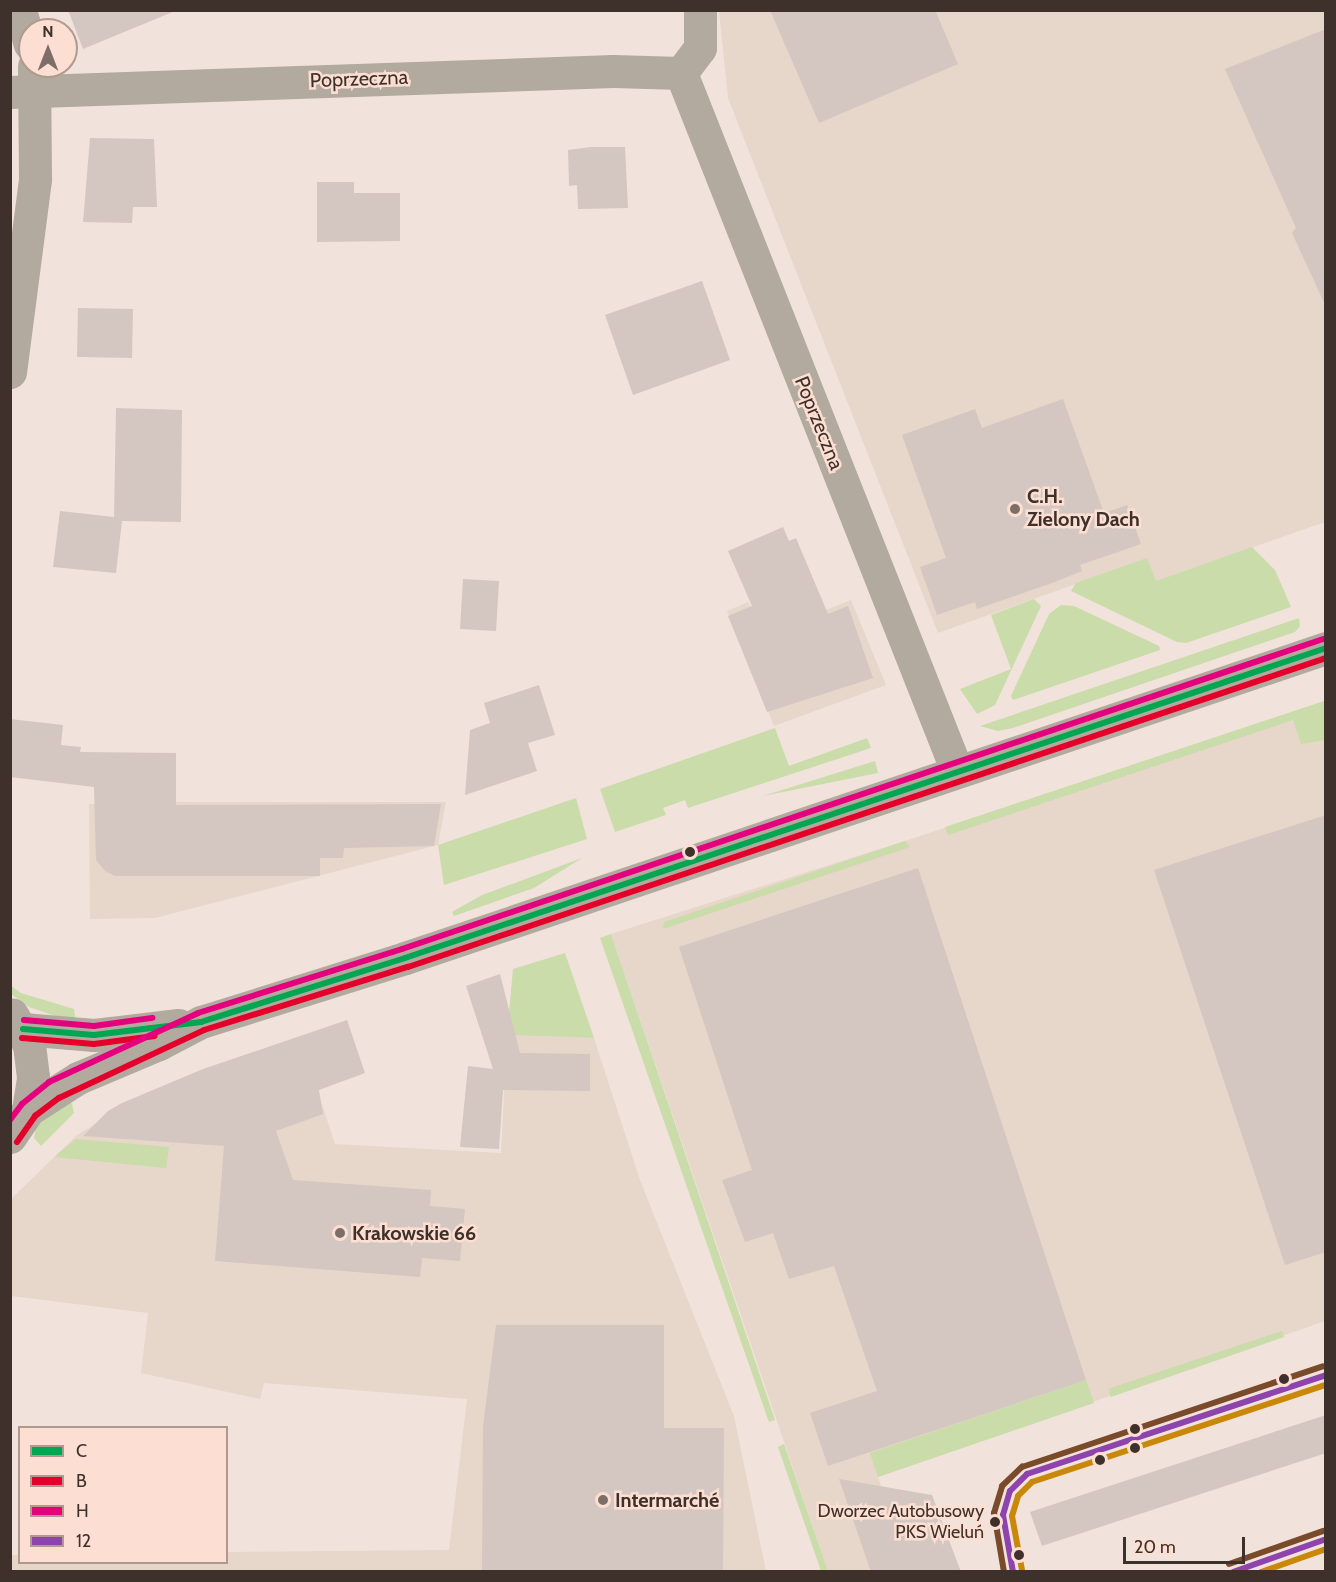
<!DOCTYPE html>
<meta charset="utf-8">
<style>
body{margin:0}
#map{position:relative;width:1336px;height:1582px;overflow:hidden;background:#f2e2dc;font-family:Cabin,sans-serif}
div>[style]{position:absolute}
.commercial>*{inset:0;background:#e7d6ca}
.green>*{inset:0;background:#c9dca9}
.building>*{inset:0;background:#d4c6c0}
.minor>*{height:33px;margin:-16.5px;padding:0 16.5px;transform-origin:16.5px;border-radius:16.5px;background:#b2aa9e}
.tertiary>*{height:33px;margin:-16.5px;padding:0 16.5px;transform-origin:16.5px;border-radius:16.5px;background:#b2aa9e}
.bus-1>*{height:6px;margin:-3px;padding:0 3px;transform-origin:3px;border-radius:3px;background:#00a651}
.bus-2>*{height:6px;margin:-3px;padding:0 3px;transform-origin:3px;border-radius:3px;background:#e4002b}
.bus-3>*{height:6px;margin:-3px;padding:0 3px;transform-origin:3px;border-radius:3px;background:#e5007d}
.bus-4>*{height:6px;margin:-3px;padding:0 3px;transform-origin:3px;border-radius:3px;background:#8e44ad}
.bus-5>*{height:6px;margin:-3px;padding:0 3px;transform-origin:3px;border-radius:3px;background:#c9880a}
.bus-6>*{height:6px;margin:-3px;padding:0 3px;transform-origin:3px;border-radius:3px;background:#7a4b2a}
.dots>*{width:16px;height:16px;translate:-50% -50%;box-sizing:border-box;border:3px solid #fcdfd2;border-radius:50%}
span{translate:-50% -50%;white-space:nowrap;text-align:center;line-height:1.15;-webkit-text-stroke:5px #fcdfd2;paint-order:stroke}
.bus-label{font-size:18px;color:#3e302a}
.right{translate:-100% -50%;text-align:right}
.street-label{font-size:20px;color:#3e302a}
.poi-label{font-size:20px;color:#3e302a;font-weight:700}
.left{translate:0 -50%;text-align:left}
.frame{position:absolute;inset:0;border:12px solid #3e302a;pointer-events:none}
.legend{position:absolute;left:18px;top:1426px;width:210px;height:138px;box-sizing:border-box;background:#fcdfd2;border:2px solid #b0998f;margin:0;padding:8px 10px;list-style:none;font-size:18px;color:#3e302a}
.legend li{display:flex;align-items:center;gap:12px;height:30px}
.legend b{width:30px;border:2px solid #b0998f}
.north{position:absolute;left:18px;top:18px;width:60px;height:60px;box-sizing:border-box;background:#fcdfd2;border:2px solid #b0998f;border-radius:50%;rotate:0deg;font-size:16px;font-weight:700;line-height:24px;text-align:center;color:#3e302a}
.north::after{content:'';display:block;margin:auto;width:21px;height:27px;background:#7d6e68;clip-path:polygon(50% 0,100% 100%,50% 72%,0 100%)}
.scale{position:absolute;left:1123px;top:1537px;width:122px;height:27px;box-sizing:border-box;border:3px solid #3e302a;border-top:0;padding-left:8px;font-size:18px;line-height:21px;white-space:nowrap;color:#3e302a;-webkit-text-stroke:4px #fcdfd2;paint-order:stroke}
</style>
<div id="map">
<div class="commercial">
<i style="clip-path:polygon(719px 11px,1325px 11px,1325px 522px,1156px 581px,1146px 559px,938px 633px,728px 98px)"></i>
<i style="clip-path:polygon(851px 600px,886px 685px,774px 726px,727px 611px,748px 602px,765px 634px)"></i>
<i style="clip-path:polygon(1325px 701px,1325px 1321px,878px 1477px,909px 1571px,828px 1571px,611px 934px,905px 841px)"></i>
<i style="clip-path:polygon(176px 802px,446px 802px,438px 845px,155px 918px,90px 919px,89px 804px)"></i>
<i style="clip-path:polygon(507px 1035px,594px 1038px,640px 1180px,734px 1416px,766px 1571px,11px 1571px,11px 1555px,19px 1555px,20px 1562px,226px 1562px,227px 1552px,449px 1550px,467px 1399px,264px 1383px,260px 1399px,141px 1373px,148px 1313px,11px 1296px,11px 1199px,77px 1135px,122px 1108px,300px 1038px,335px 1144px,501px 1153px)"></i>
</div>
<div class="green">
<i style="clip-path:polygon(1252px 547px,1275px 570px,1291px 607px,1186px 643px,1177px 642px,1071px 591px,1076px 583px,1147px 558px,1156px 581px)"></i>
<i style="clip-path:polygon(1034px 599px,1041px 606px,995px 705px,977px 714px,960px 689px,1011px 669px,991px 615px)"></i>
<i style="clip-path:polygon(1061px 605px,1074px 606px,1159px 646px,1160px 650px,1013px 700px,1011px 696px,1049px 614px)"></i>
<i style="clip-path:polygon(1299px 618px,1300px 626px,1295px 632px,1013px 728px,998px 731px,980px 726px)"></i>
<i style="clip-path:polygon(1324px 701px,1325px 740px,1301px 744px,1293px 720px,948px 835px,945px 827px)"></i>
<i style="clip-path:polygon(775px 728px,789px 766px,867px 738px,871px 748px,688px 808px,685px 800px,663px 808px,666px 815px,615px 832px,600px 789px)"></i>
<i style="clip-path:polygon(875px 761px,878px 773px,763px 796px)"></i>
<i style="clip-path:polygon(576px 798px,587px 839px,444px 885px,438px 845px)"></i>
<i style="clip-path:polygon(905px 841px,910px 847px,663px 929px,664px 922px)"></i>
<i style="clip-path:polygon(582px 858px,534px 888px,454px 916px,452px 912px,482px 895px)"></i>
<i style="clip-path:polygon(611px 934px,775px 1420px,769px 1422px,600px 938px)"></i>
<i style="clip-path:polygon(565px 953px,594px 1038px,507px 1035px,513px 969px)"></i>
<i style="clip-path:polygon(10px 985px,21px 993px,74px 1009px,76px 1023px,29px 1007px,11px 994px)"></i>
<i style="clip-path:polygon(66px 1099px,72px 1104px,74px 1113px,41px 1146px,34px 1138px,36px 1127px)"></i>
<i style="clip-path:polygon(76px 1139px,169px 1147px,166px 1168px,54px 1157px)"></i>
<i style="clip-path:polygon(1282px 1331px,1284px 1337px,1111px 1397px,1108px 1389px)"></i>
<i style="clip-path:polygon(1086px 1380px,1094px 1403px,878px 1477px,870px 1453px)"></i>
<i style="clip-path:polygon(784px 1444px,828px 1571px,821px 1571px,778px 1447px)"></i>
</div>
<div class="building">
<i style="clip-path:polygon(68px 10px,174px 10px,175px 11px,83px 49px)"></i>
<i style="clip-path:polygon(770px 10px,935px 10px,958px 64px,819px 123px)"></i>
<i style="clip-path:polygon(1326px 29px,1326px 307px,1292px 233px,1296px 228px,1225px 69px)"></i>
<i style="clip-path:polygon(90px 138px,154px 139px,157px 207px,133px 207px,132px 223px,83px 222px)"></i>
<i style="clip-path:polygon(591px 147px,625px 147px,628px 208px,578px 209px,577px 185px,569px 186px,568px 150px)"></i>
<i style="clip-path:polygon(317px 182px,354px 182px,354px 193px,400px 193px,400px 241px,317px 242px)"></i>
<i style="clip-path:polygon(702px 281px,730px 360px,633px 395px,605px 315px)"></i>
<i style="clip-path:polygon(78px 308px,133px 309px,132px 358px,77px 357px)"></i>
<i style="clip-path:polygon(1063px 399px,1104px 513px,1127px 505px,1141px 544px,1080px 565px,1082px 571px,1052px 583px,977px 609px,975px 602px,937px 615px,920px 567px,946px 558px,902px 435px,975px 409px,982px 428px)"></i>
<i style="clip-path:polygon(116px 408px,182px 410px,181px 522px,122px 521px,116px 573px,53px 567px,60px 511px,114px 517px)"></i>
<i style="clip-path:polygon(783px 527px,789px 541px,796px 538px,828px 614px,848px 606px,873px 678px,767px 712px,728px 616px,752px 606px,728px 551px)"></i>
<i style="clip-path:polygon(463px 579px,499px 581px,496px 631px,460px 629px)"></i>
<i style="clip-path:polygon(539px 685px,555px 735px,528px 743px,537px 771px,465px 795px,470px 730px,490px 723px,484px 703px)"></i>
<i style="clip-path:polygon(10px 719px,63px 725px,61px 745px,81px 747px,80px 752px,176px 753px,176px 805px,441px 804px,434px 846px,344px 848px,343px 858px,320px 858px,320px 876px,115px 876px,105px 871px,96px 860px,94px 787px,10px 777px)"></i>
<i style="clip-path:polygon(1326px 815px,1326px 1252px,1285px 1265px,1154px 870px)"></i>
<i style="clip-path:polygon(918px 868px,1086px 1380px,828px 1466px,810px 1413px,877px 1391px,834px 1266px,789px 1279px,773px 1233px,745px 1242px,722px 1180px,752px 1170px,679px 947px)"></i>
<i style="clip-path:polygon(500px 974px,520px 1053px,590px 1054px,590px 1091px,503px 1090px,499px 1149px,460px 1147px,468px 1066px,493px 1069px,466px 986px)"></i>
<i style="clip-path:polygon(347px 1020px,365px 1073px,319px 1090px,323px 1114px,276px 1131px,293px 1180px,431px 1190px,430px 1206px,465px 1209px,460px 1261px,422px 1258px,420px 1277px,215px 1261px,224px 1146px,83px 1136px,108px 1111px,122px 1103px,203px 1069px)"></i>
<i style="clip-path:polygon(496px 1325px,664px 1325px,664px 1428px,724px 1428px,723px 1572px,482px 1572px,483px 1426px)"></i>
<i style="clip-path:polygon(1326px 1415px,1326px 1453px,1042px 1546px,1030px 1512px)"></i>
<i style="clip-path:polygon(839px 1479px,932px 1495px,961px 1572px,871px 1572px)"></i>
</div>
<div class="minor">
<i style="left:20px;top:10px;width:35px;rotate:74deg"></i>
<i style="left:681px;top:73px;width:31px;rotate:-53deg"></i>
<i style="left:700px;top:48px;width:38px;rotate:-90deg"></i>
<i style="left:10px;top:92px;width:603px;rotate:-1.99deg"></i>
<i style="left:613px;top:71px;width:68px;rotate:1.7deg"></i>
<i style="left:681px;top:73px;width:751px;rotate:68.43deg"></i>
<i style="left:10px;top:372px;width:195px;rotate:-82.6deg"></i>
<i style="left:35px;top:179px;width:113px;rotate:-90.5deg"></i>
</div>
<div class="tertiary">
<i style="left:23px;top:1029px;width:71px;rotate:4.8deg"></i>
<i style="left:94px;top:1035px;width:85px;rotate:-6.8deg"></i>
<i style="left:28px;top:1110px;width:59px;rotate:-32.6deg"></i>
<i style="left:78px;top:1078px;width:88px;rotate:-22.8deg"></i>
<i style="left:159px;top:1044px;width:47px;rotate:-27.6deg"></i>
<i style="left:201px;top:1022px;width:214px;rotate:-17.4deg"></i>
<i style="left:405px;top:958px;width:972px;rotate:-18.6deg"></i>
<i style="left:10px;top:1137px;width:32px;rotate:-56deg"></i>
<i style="left:28px;top:1110px;width:33px;rotate:-81deg"></i>
<i style="left:33px;top:1077px;width:32px;rotate:-97deg"></i>
<i style="left:29px;top:1045px;width:35px;rotate:-119deg"></i>
</div>
<div class="bus-1">
<i style="left:23px;top:1029px;width:71px;rotate:4.8deg"></i>
<i style="left:94px;top:1035px;width:108px;rotate:-6.9deg"></i>
<i style="left:201px;top:1022px;width:214px;rotate:-17.4deg"></i>
<i style="left:405px;top:958px;width:972px;rotate:-18.6deg"></i>
</div>
<div class="bus-2">
<i style="left:22px;top:1038px;width:72px;rotate:4.8deg"></i>
<i style="left:94px;top:1044px;width:61px;rotate:-7.6deg"></i>
<i style="left:17px;top:1142px;width:32px;rotate:-55deg"></i>
<i style="left:35px;top:1116px;width:30px;rotate:-37deg"></i>
<i style="left:59px;top:1098px;width:160px;rotate:-25.1deg"></i>
<i style="left:204px;top:1030px;width:214px;rotate:-17.2deg"></i>
<i style="left:408px;top:967px;width:969px;rotate:-18.6deg"></i>
</div>
<div class="bus-3">
<i style="left:24px;top:1020px;width:70px;rotate:4.9deg"></i>
<i style="left:94px;top:1026px;width:59px;rotate:-7.9deg"></i>
<i style="left:10px;top:1120px;width:20px;rotate:-53deg"></i>
<i style="left:22px;top:1104px;width:35px;rotate:-39deg"></i>
<i style="left:49px;top:1082px;width:164px;rotate:-24.8deg"></i>
<i style="left:198px;top:1013px;width:214px;rotate:-17.4deg"></i>
<i style="left:402px;top:949px;width:972px;rotate:-18.6deg"></i>
</div>
<div class="bus-4">
<i style="left:1013px;top:1572px;width:58px;rotate:-100deg"></i>
<i style="left:1003px;top:1515px;width:25px;rotate:-74deg"></i>
<i style="left:1010px;top:1491px;width:24px;rotate:-45deg"></i>
<i style="left:1027px;top:1474px;width:315px;rotate:-18.3deg"></i>
<i style="left:1233px;top:1572px;width:99px;rotate:-19.5deg"></i>
</div>
<div class="bus-5">
<i style="left:1022px;top:1570px;width:55px;rotate:-100.5deg"></i>
<i style="left:1012px;top:1516px;width:21px;rotate:-73deg"></i>
<i style="left:1018px;top:1496px;width:20px;rotate:-45deg"></i>
<i style="left:1032px;top:1482px;width:310px;rotate:-18.3deg"></i>
<i style="left:1261px;top:1572px;width:69px;rotate:-19.5deg"></i>
</div>
<div class="bus-6">
<i style="left:1229px;top:1564px;width:100px;rotate:-19.3deg"></i>
<i style="left:1004px;top:1572px;width:60px;rotate:-99.6deg"></i>
<i style="left:994px;top:1513px;width:28px;rotate:-73deg"></i>
<i style="left:1002px;top:1486px;width:28px;rotate:-44deg"></i>
<i style="left:1022px;top:1467px;width:317px;rotate:-18.5deg"></i>
</div>
<div class="dots">
<i style="left:1015px;top:509px;background:#7d6e68"></i>
<i style="left:690px;top:852px;background:#3e302a"></i>
<i style="left:340px;top:1233px;background:#7d6e68"></i>
<i style="left:1284px;top:1379px;background:#3e302a"></i>
<i style="left:1135px;top:1429px;background:#3e302a"></i>
<i style="left:1135px;top:1448px;background:#3e302a"></i>
<i style="left:1100px;top:1460px;background:#3e302a"></i>
<i style="left:603px;top:1500px;background:#7d6e68"></i>
<i style="left:995px;top:1522px;background:#3e302a"></i>
<i style="left:1019px;top:1555px;background:#3e302a"></i>
</div>
<div class="bus-label">
<span class="right" style="left:984px;top:1522px">Dworzec Autobusowy<br>PKS Wieluń</span>
</div>
<div class="street-label">
<span style="left:359px;top:79px;rotate:-2deg">Poprzeczna</span>
<span style="left:819px;top:423px;rotate:68deg">Poprzeczna</span>
</div>
<div class="poi-label">
<span class="left" style="left:1027px;top:508px">C.H.<br>Zielony Dach</span>
<span class="left" style="left:352px;top:1233px">Krakowskie 66</span>
<span class="left" style="left:615px;top:1500px">Intermarché</span>
</div>
<div class="frame"></div>
<ul class="legend">
<li><b style="height:8px;background:#00a651"></b>C</li>
<li><b style="height:8px;background:#e4002b"></b>B</li>
<li><b style="height:8px;background:#e5007d"></b>H</li>
<li><b style="height:8px;background:#8e44ad"></b>12</li>
</ul>
<div class="north">N</div>
<div class="scale">20 m</div>
</div>
